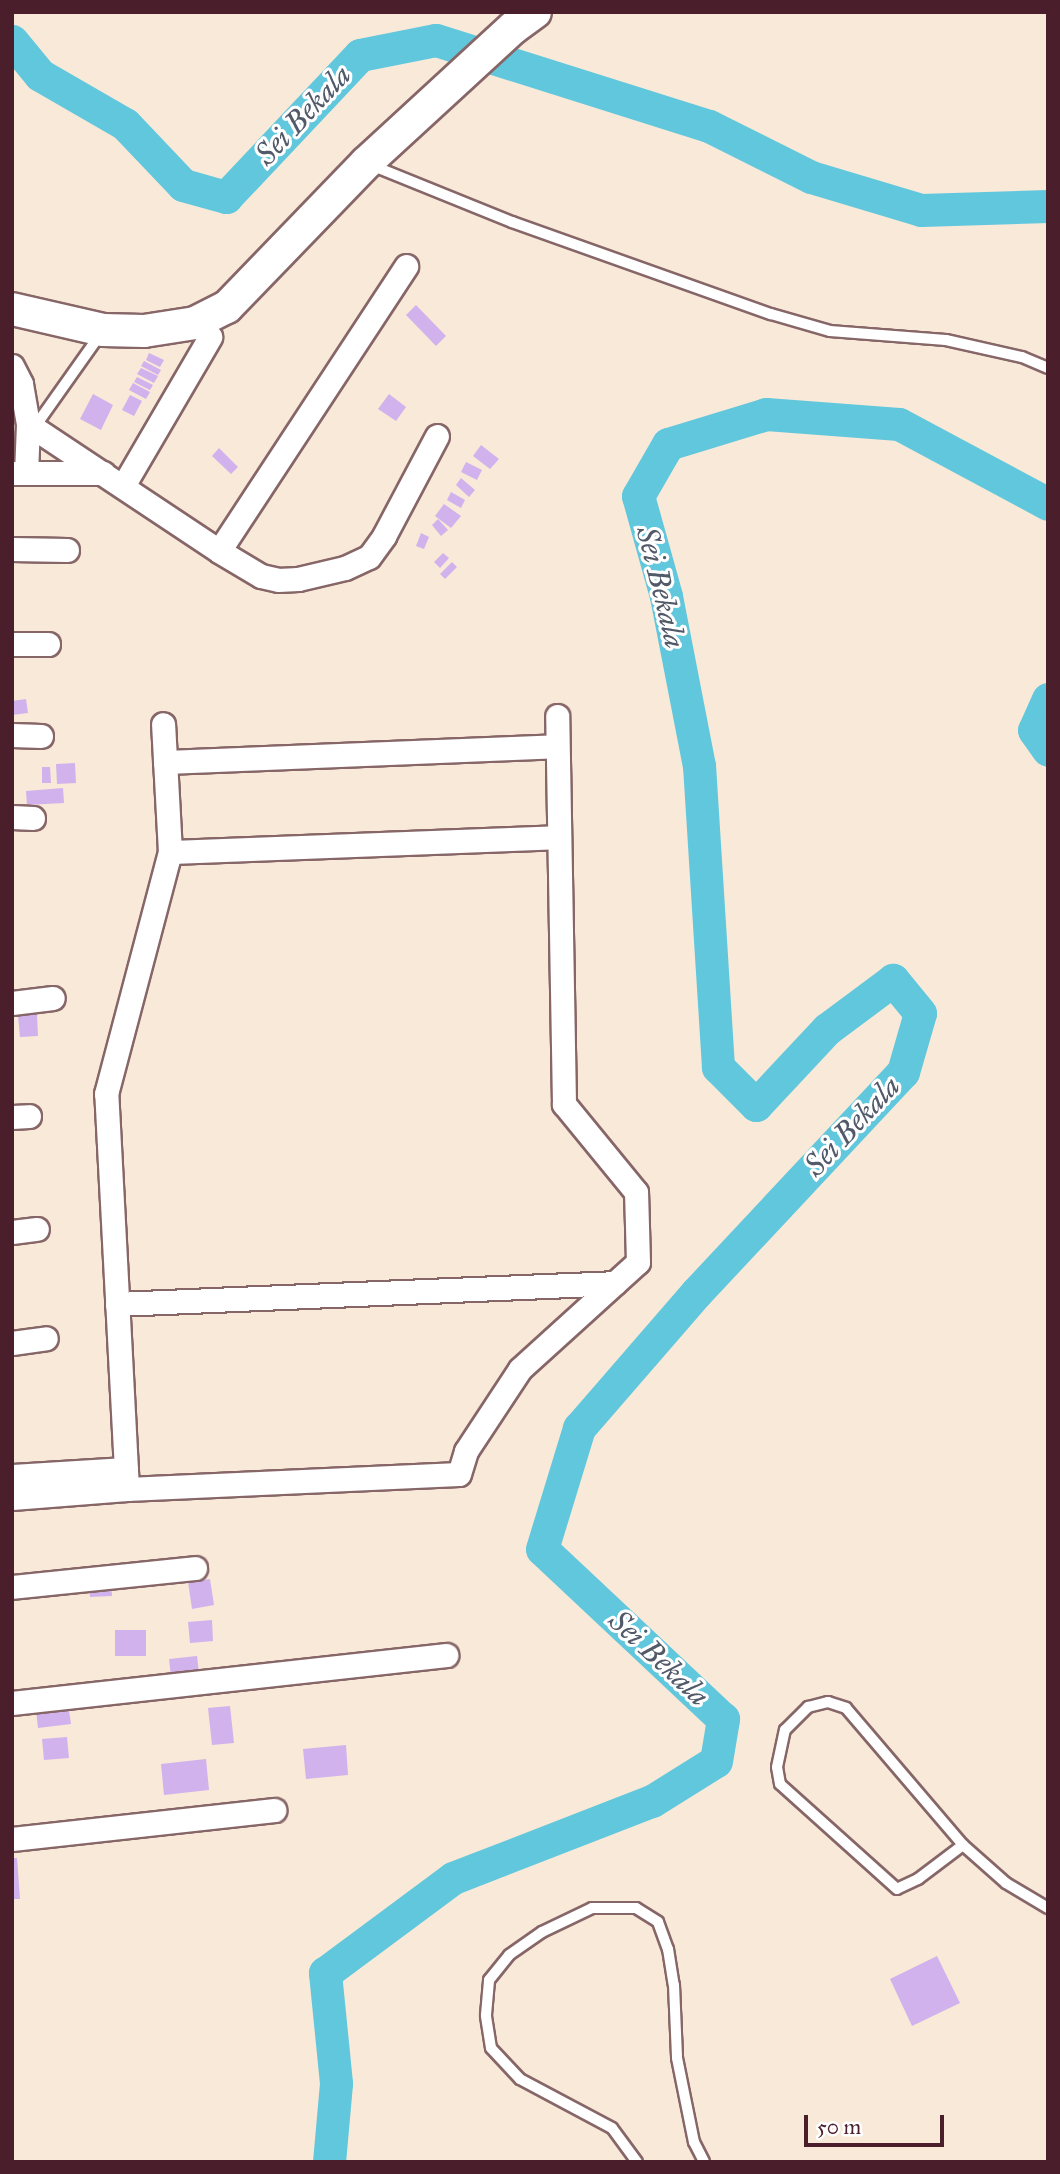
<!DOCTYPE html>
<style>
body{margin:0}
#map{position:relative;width:1060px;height:2174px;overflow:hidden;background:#f8e9d8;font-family:"IM FELL Great Primer",serif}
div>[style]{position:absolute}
.river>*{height:33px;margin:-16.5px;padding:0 16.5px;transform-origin:16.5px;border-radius:16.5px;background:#60c7dd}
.building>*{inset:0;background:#d1b2ed}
.roads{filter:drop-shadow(2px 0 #876668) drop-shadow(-2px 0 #876668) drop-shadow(0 2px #876668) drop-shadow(0 -2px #876668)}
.lane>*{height:10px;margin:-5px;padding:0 5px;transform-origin:5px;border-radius:5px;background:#fff}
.street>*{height:23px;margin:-11.5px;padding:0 11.5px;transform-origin:11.5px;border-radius:11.5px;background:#fff}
.secondary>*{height:32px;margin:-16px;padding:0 16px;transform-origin:16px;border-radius:16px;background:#fff}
span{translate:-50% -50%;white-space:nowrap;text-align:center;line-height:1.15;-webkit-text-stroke:6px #fff;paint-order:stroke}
.water-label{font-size:30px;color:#525a69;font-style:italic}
.frame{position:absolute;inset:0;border:14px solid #4a1f2b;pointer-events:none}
.scale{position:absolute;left:804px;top:2115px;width:140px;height:32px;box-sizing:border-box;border:4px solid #4a1f2b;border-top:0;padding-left:9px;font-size:21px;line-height:24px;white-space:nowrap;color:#4a1f2b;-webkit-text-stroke:5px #fff;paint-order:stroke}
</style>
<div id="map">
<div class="river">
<i style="left:12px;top:41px;width:44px;rotate:50.5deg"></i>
<i style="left:40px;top:75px;width:98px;rotate:30deg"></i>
<i style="left:125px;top:124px;width:84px;rotate:46.4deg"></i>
<i style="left:183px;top:185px;width:45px;rotate:15.6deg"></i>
<i style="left:226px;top:197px;width:195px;rotate:-46.7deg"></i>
<i style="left:360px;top:55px;width:77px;rotate:-11.2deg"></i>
<i style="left:436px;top:40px;width:286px;rotate:17.5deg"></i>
<i style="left:709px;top:126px;width:114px;rotate:26.6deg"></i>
<i style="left:811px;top:177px;width:115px;rotate:16.7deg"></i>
<i style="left:921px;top:210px;width:127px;rotate:-1.8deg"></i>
<i style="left:1048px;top:699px;width:34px;rotate:114deg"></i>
<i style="left:1034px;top:730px;width:24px;rotate:55deg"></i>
<i style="left:329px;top:2162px;width:79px;rotate:-84.9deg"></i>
<i style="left:336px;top:2083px;width:111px;rotate:-95.7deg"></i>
<i style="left:325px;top:1973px;width:159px;rotate:-36.6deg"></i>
<i style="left:453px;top:1878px;width:213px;rotate:-21.2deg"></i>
<i style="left:652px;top:1801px;width:75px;rotate:-32deg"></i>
<i style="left:716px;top:1761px;width:43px;rotate:-80.5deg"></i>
<i style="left:723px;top:1719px;width:248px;rotate:-136.8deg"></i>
<i style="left:542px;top:1549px;width:127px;rotate:-73deg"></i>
<i style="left:579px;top:1428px;width:179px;rotate:-49.1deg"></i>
<i style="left:696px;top:1293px;width:303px;rotate:-46.9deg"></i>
<i style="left:903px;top:1072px;width:61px;rotate:-73.9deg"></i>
<i style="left:920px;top:1013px;width:43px;rotate:-129.3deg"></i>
<i style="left:893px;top:980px;width:82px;rotate:143.4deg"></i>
<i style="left:827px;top:1029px;width:104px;rotate:133.1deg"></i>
<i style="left:756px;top:1105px;width:54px;rotate:-135deg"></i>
<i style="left:718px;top:1067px;width:302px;rotate:-93.6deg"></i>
<i style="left:699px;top:766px;width:173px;rotate:-101deg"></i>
<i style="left:666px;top:596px;width:104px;rotate:-105.6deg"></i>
<i style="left:638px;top:496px;width:60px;rotate:-60deg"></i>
<i style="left:668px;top:444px;width:102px;rotate:-17deg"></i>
<i style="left:766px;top:414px;width:133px;rotate:4.3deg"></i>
<i style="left:899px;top:424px;width:169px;rotate:28.2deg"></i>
</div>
<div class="building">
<i style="clip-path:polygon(416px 305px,446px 336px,436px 346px,406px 315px)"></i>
<i style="clip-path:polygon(149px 353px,164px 360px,160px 367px,146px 360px)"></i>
<i style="clip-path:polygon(144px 361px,161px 370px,158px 375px,141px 366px)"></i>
<i style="clip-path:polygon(141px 368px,158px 376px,154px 383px,137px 374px)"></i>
<i style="clip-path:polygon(137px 377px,153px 385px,150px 390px,134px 382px)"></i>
<i style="clip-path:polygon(133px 383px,150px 392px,146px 399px,129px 390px)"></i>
<i style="clip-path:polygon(93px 394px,113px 405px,101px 430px,80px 419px)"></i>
<i style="clip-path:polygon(389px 394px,406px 407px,396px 421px,378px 409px)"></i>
<i style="clip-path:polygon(130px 395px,142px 401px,134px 416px,122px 410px)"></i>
<i style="clip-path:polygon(481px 445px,499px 459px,490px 469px,473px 456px)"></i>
<i style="clip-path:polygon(219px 448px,238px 467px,231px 474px,212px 456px)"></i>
<i style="clip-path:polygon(466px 462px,482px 470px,477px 480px,461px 472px)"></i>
<i style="clip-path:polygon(461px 478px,475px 490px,469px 497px,456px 485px)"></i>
<i style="clip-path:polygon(451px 492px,465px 500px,461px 508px,447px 500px)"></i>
<i style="clip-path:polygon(444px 504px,461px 516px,451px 528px,435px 516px)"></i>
<i style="clip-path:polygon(438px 519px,448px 530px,441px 536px,432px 525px)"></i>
<i style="clip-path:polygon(421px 533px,429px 537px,424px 549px,416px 546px)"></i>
<i style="clip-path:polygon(443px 553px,449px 558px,440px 568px,434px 562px)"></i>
<i style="clip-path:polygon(452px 562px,457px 567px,445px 579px,440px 574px)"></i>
<i style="clip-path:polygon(26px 699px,28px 713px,12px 715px,12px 701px)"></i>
<i style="clip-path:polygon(75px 763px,76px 783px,57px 784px,56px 764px)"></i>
<i style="clip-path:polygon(42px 767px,50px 767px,51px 783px,42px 783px)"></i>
<i style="clip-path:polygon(63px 788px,64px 803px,27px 805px,26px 791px)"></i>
<i style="clip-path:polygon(37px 1014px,38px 1036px,20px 1037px,18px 1016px)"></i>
<i style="clip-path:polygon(210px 1579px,214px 1605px,192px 1609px,188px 1582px)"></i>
<i style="clip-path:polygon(111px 1583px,112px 1596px,90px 1597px,89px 1585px)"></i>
<i style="clip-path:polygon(212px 1620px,213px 1641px,190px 1643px,188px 1622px)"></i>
<i style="clip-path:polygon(115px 1630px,146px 1630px,146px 1656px,115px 1656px)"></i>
<i style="clip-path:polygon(197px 1656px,199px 1673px,171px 1677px,169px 1659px)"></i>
<i style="clip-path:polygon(68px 1704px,71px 1724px,38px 1728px,36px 1710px)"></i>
<i style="clip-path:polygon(230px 1706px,234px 1743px,212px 1745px,208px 1708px)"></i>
<i style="clip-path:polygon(67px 1737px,69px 1758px,44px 1760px,42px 1739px)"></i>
<i style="clip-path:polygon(346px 1745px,348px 1775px,306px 1779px,303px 1749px)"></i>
<i style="clip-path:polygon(206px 1759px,209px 1790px,164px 1795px,161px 1764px)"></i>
<i style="clip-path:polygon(12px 1858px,17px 1858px,20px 1899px,12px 1899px)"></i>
<i style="clip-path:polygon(937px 1956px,960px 2003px,912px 2026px,890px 1979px)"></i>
</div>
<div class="roads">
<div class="lane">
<i style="left:371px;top:165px;width:152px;rotate:22deg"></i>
<i style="left:512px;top:222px;width:275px;rotate:19.6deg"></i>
<i style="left:771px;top:314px;width:61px;rotate:16.1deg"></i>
<i style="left:830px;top:331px;width:116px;rotate:4.4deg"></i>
<i style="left:946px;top:340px;width:78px;rotate:12.6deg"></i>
<i style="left:1022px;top:357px;width:28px;rotate:23deg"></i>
<i style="left:34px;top:428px;width:118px;rotate:-54.7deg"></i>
<i style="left:963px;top:1845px;width:56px;rotate:142.9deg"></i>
<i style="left:918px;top:1879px;width:23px;rotate:155deg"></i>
<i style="left:897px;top:1889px;width:157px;rotate:-138.1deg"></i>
<i style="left:780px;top:1784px;width:17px;rotate:-100deg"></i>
<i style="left:777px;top:1767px;width:38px;rotate:-78deg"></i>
<i style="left:785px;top:1730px;width:33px;rotate:-45deg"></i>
<i style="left:808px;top:1707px;width:21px;rotate:-14deg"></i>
<i style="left:828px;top:1702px;width:19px;rotate:18deg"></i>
<i style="left:846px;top:1708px;width:180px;rotate:49.5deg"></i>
<i style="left:963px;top:1845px;width:57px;rotate:41.5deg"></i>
<i style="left:1006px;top:1883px;width:49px;rotate:30.8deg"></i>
<i style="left:637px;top:2162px;width:42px;rotate:-126.3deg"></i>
<i style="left:612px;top:2128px;width:104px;rotate:-152deg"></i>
<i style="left:520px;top:2079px;width:42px;rotate:-133.1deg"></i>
<i style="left:491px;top:2048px;width:33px;rotate:-99deg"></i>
<i style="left:486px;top:2015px;width:35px;rotate:-85deg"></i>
<i style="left:489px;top:1980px;width:32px;rotate:-51deg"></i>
<i style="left:509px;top:1955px;width:40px;rotate:-34.9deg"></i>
<i style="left:542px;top:1932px;width:55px;rotate:-25.6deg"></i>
<i style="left:592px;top:1908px;width:44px"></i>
<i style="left:636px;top:1908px;width:26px;rotate:32deg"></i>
<i style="left:658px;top:1922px;width:29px;rotate:70deg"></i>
<i style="left:668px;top:1949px;width:36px;rotate:81deg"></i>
<i style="left:674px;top:1985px;width:73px;rotate:87.6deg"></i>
<i style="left:677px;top:2058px;width:86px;rotate:78.6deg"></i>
<i style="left:694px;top:2142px;width:22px;rotate:63deg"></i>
</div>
<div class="street">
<i style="left:12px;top:366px;width:20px;rotate:63deg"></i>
<i style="left:21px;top:384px;width:41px;rotate:80.1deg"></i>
<i style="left:28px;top:424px;width:49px;rotate:92.3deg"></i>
<i style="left:28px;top:424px;width:229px;rotate:33.6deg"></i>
<i style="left:219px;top:551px;width:49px;rotate:30.8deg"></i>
<i style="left:261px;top:576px;width:17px;rotate:13deg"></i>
<i style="left:278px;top:580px;width:20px;rotate:-3deg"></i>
<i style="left:298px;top:579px;width:48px;rotate:-13.2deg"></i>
<i style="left:345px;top:568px;width:26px;rotate:-25deg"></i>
<i style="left:369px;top:557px;width:26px;rotate:-54deg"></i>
<i style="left:384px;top:536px;width:113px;rotate:-62.1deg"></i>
<i style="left:12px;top:473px;width:91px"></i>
<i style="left:123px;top:486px;width:173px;rotate:-59.7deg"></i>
<i style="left:12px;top:549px;width:55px;rotate:1deg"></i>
<i style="left:219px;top:551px;width:341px;rotate:-56.7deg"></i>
<i style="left:12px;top:644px;width:36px"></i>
<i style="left:12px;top:735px;width:29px;rotate:2deg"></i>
<i style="left:165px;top:762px;width:392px;rotate:-2.3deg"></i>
<i style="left:12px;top:817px;width:21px;rotate:3deg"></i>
<i style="left:170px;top:852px;width:388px;rotate:-2.2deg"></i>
<i style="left:12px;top:1003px;width:41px;rotate:-7deg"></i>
<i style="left:12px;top:1117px;width:17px;rotate:-3deg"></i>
<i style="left:12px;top:1232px;width:25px;rotate:-7deg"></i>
<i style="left:117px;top:1304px;width:498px;rotate:-2.4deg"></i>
<i style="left:12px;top:1343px;width:34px;rotate:-8deg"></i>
<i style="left:12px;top:1476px;width:114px;rotate:-3.5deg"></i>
<i style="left:127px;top:1489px;width:396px;rotate:-93deg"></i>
<i style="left:106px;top:1094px;width:250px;rotate:-75.2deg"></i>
<i style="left:170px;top:852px;width:128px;rotate:-93.1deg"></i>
<i style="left:12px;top:1498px;width:115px;rotate:-4.5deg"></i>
<i style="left:127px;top:1489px;width:332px;rotate:-2.6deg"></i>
<i style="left:459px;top:1474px;width:24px;rotate:-73deg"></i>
<i style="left:466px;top:1451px;width:98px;rotate:-56.6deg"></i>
<i style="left:520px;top:1369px;width:159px;rotate:-42.2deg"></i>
<i style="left:638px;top:1262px;width:70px;rotate:-91.6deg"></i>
<i style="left:636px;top:1192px;width:114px;rotate:-129.3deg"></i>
<i style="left:564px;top:1104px;width:388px;rotate:-91deg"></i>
<i style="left:12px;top:1587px;width:184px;rotate:-5.9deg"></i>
<i style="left:12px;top:1703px;width:437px;rotate:-6.3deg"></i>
<i style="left:12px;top:1839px;width:264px;rotate:-6.3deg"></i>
</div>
<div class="secondary">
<i style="left:12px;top:309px;width:93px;rotate:13deg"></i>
<i style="left:103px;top:330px;width:41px;rotate:1.4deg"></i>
<i style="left:144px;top:331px;width:52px;rotate:-8.9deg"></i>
<i style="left:195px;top:323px;width:36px;rotate:-27deg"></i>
<i style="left:227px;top:307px;width:200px;rotate:-46deg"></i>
<i style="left:366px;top:163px;width:200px;rotate:-42.6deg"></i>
<i style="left:513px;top:28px;width:27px;rotate:-36deg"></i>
</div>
</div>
<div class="water-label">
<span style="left:303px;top:115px;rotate:-47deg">Sei Bekala</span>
<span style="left:661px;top:587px;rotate:76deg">Sei Bekala</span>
<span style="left:852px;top:1126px;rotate:-47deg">Sei Bekala</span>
<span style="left:659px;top:1658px;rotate:43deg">Sei Bekala</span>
</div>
<div class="frame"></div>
<div class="scale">50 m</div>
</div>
